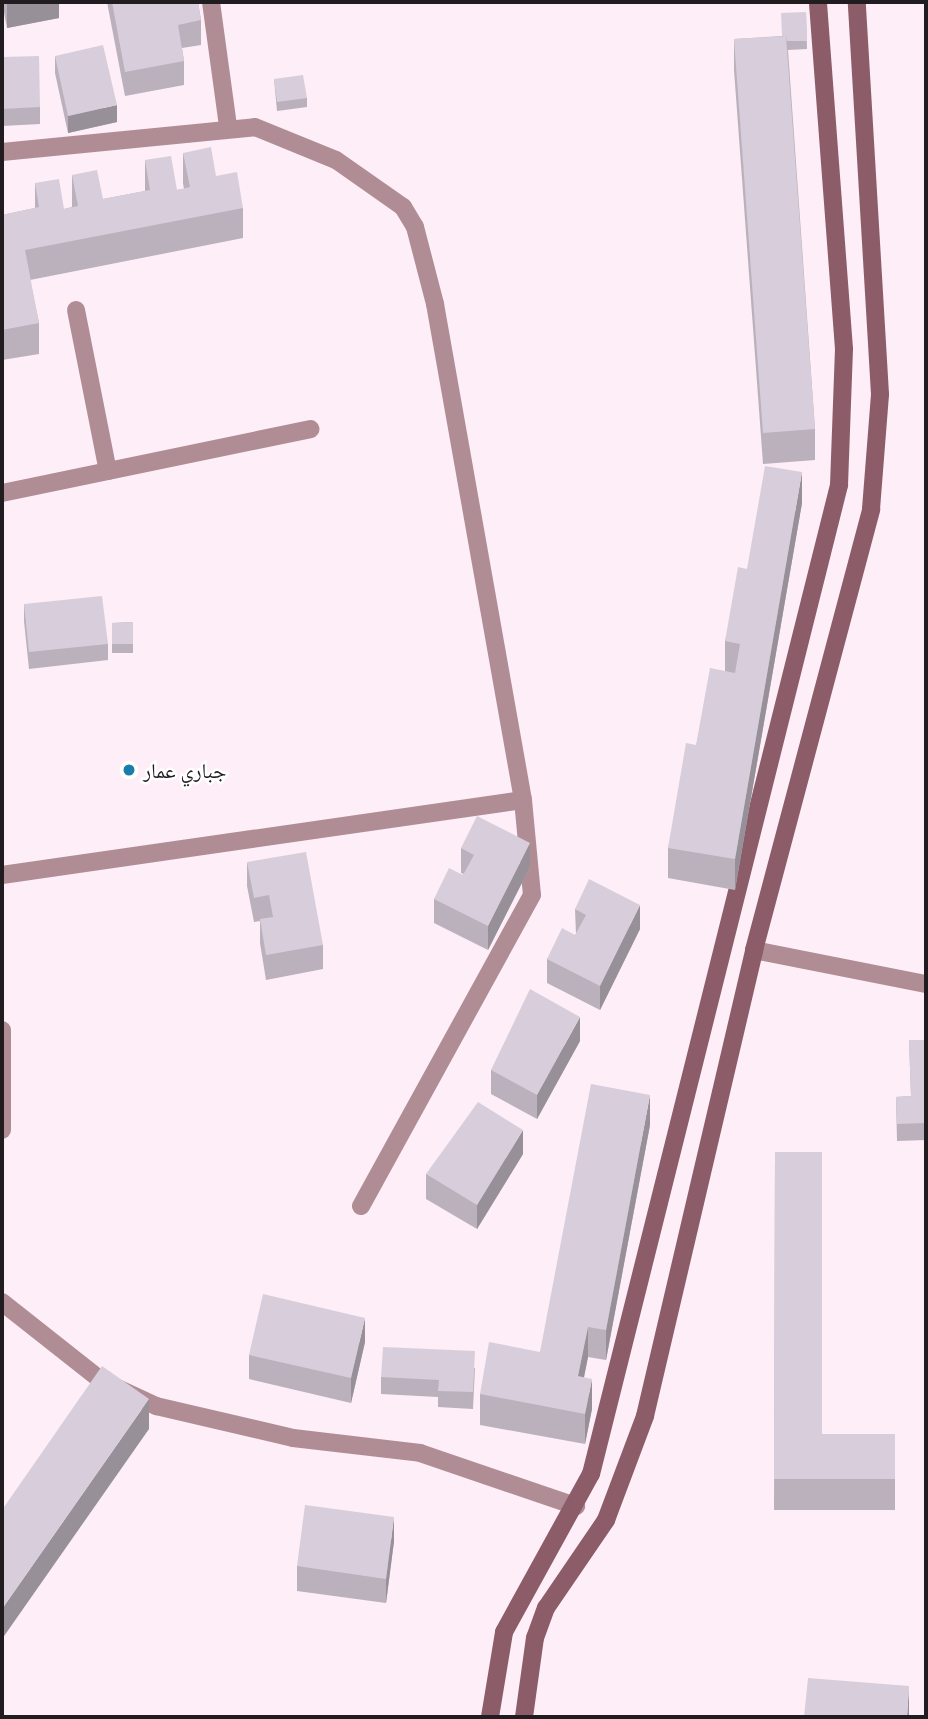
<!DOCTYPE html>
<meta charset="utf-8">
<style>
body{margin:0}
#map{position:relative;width:928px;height:1719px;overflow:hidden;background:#fdeef7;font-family:Ubuntu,"Noto Naskh Arabic",sans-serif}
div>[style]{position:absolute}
.street>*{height:18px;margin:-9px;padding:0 9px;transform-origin:9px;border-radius:9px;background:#b08d95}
.secondary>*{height:18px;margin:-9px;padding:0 9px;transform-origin:9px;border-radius:9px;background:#8d5c69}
.wall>*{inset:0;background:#bab1bc}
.shaded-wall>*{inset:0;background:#979099}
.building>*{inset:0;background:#d8cedb}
.dots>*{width:19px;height:19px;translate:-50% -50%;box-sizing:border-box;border:4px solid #fff;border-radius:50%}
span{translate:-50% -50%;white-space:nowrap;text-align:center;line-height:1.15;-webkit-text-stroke:5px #fff;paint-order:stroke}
.poi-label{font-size:21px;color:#211c1f}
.left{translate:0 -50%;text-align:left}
.frame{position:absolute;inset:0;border:4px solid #211c1f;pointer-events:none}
</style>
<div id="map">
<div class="street">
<i style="left:211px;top:2px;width:125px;rotate:82.2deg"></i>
<i style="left:2px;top:152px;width:254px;rotate:-5.6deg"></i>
<i style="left:255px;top:127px;width:87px;rotate:22.2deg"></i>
<i style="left:336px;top:160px;width:82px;rotate:35deg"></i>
<i style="left:403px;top:207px;width:23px;rotate:59deg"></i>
<i style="left:415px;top:227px;width:80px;rotate:75.4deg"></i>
<i style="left:435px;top:304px;width:504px;rotate:79.94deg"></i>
<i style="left:523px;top:800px;width:95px;rotate:84.6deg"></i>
<i style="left:532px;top:895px;width:355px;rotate:118.8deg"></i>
<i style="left:76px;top:310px;width:164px;rotate:78.8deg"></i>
<i style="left:2px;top:493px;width:315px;rotate:-11.7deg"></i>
<i style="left:2px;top:875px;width:526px;rotate:-8.19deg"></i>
<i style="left:754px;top:950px;width:175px;rotate:11.2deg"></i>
<i style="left:2px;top:1030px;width:100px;rotate:90deg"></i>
<i style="left:2px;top:1302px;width:127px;rotate:38.3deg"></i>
<i style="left:102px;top:1381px;width:60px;rotate:24.8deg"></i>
<i style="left:156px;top:1406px;width:141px;rotate:13.1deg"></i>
<i style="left:293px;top:1438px;width:128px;rotate:6.7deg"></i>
<i style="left:420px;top:1453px;width:165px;rotate:18.8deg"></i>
</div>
<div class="secondary">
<i style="left:490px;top:1717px;width:86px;rotate:-80.6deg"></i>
<i style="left:504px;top:1632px;width:180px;rotate:-61.2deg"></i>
<i style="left:591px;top:1474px;width:1020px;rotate:-75.92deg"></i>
<i style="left:839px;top:485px;width:136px;rotate:-87.9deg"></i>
<i style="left:844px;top:349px;width:348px;rotate:-94.3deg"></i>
<i style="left:524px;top:1717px;width:80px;rotate:-82.1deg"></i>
<i style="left:535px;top:1638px;width:32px;rotate:-70deg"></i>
<i style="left:546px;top:1608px;width:107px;rotate:-55.7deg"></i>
<i style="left:606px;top:1520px;width:111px;rotate:-69.4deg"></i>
<i style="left:645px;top:1416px;width:479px;rotate:-76.8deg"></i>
<i style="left:754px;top:950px;width:456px;rotate:-75.1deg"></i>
<i style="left:871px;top:509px;width:115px;rotate:-85.5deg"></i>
<i style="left:880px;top:394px;width:393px;rotate:-93.4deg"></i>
</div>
<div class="wall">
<i style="clip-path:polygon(2px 2px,59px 2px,59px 18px,7px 28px)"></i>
<i style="clip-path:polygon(107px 2px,198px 2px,201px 20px,201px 45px,182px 48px,184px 61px,184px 85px,125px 96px)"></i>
<i style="clip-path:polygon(806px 12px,807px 49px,788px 50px,815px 429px,815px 460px,763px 464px,734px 70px,734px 39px,782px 36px)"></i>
<i style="clip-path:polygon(55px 56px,117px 122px,68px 133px,55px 73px)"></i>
<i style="clip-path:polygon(2px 57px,40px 107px,40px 124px,2px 126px)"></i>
<i style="clip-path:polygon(274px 79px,307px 98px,307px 107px,277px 111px)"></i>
<i style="clip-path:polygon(183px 153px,216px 176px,243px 208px,243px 238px,30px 280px,39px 323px,39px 354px,2px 360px,2px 215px,35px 208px,35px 183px,64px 209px,72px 207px,72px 175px,103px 199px,145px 191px,145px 160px,177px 190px,184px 189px,183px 183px)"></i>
<i style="clip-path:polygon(802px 503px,735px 890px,668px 878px,668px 848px,696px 745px,725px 671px,725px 641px,747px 569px)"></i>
<i style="clip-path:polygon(24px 604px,108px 644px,108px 660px,29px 669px,24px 621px)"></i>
<i style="clip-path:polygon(133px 622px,133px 653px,112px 653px,112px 623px)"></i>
<i style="clip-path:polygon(461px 848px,530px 867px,488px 950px,434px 923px,434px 899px,464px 874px,461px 873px)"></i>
<i style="clip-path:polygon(247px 862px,323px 945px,323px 969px,266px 980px,260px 943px,260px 921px,254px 922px,247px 886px)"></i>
<i style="clip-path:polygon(575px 909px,640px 929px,600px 1010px,547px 983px,547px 959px,576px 934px)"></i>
<i style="clip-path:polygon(909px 1040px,926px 1040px,926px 1140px,897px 1141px,896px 1097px,911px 1096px)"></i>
<i style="clip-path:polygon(580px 1041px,537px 1119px,491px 1094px,491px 1070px)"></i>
<i style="clip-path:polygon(650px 1125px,606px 1360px,588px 1357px,584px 1377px,592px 1409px,585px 1444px,480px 1425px,480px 1394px,540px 1352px)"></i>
<i style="clip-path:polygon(775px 1152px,822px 1434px,895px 1434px,895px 1510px,774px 1510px)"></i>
<i style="clip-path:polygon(523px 1154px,477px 1229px,426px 1199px,426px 1174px)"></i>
<i style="clip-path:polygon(365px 1342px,351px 1403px,249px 1379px,249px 1355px)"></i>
<i style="clip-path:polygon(475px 1368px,473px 1409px,438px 1407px,438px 1397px,381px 1394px,381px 1377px)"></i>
<i style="clip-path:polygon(394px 1541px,386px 1603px,297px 1591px,297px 1566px)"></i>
</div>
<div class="shaded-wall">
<i style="clip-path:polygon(18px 2px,59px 2px,59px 18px,7px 28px,7px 4px)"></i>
<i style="clip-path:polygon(117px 105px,117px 122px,68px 133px,68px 116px)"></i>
<i style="clip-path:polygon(802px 472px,802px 503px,735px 890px,735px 859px)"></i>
<i style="clip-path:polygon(530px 843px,530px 867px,488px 950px,488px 926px)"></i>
<i style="clip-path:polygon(640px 905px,640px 929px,600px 1010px,600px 986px)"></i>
<i style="clip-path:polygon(580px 1017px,580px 1041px,537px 1119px,537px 1095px)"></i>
<i style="clip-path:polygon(650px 1095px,650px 1125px,606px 1360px,606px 1330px)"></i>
<i style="clip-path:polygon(523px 1130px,523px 1154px,477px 1229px,477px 1205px)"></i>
<i style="clip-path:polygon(365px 1318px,365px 1342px,351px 1403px,351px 1378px)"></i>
<i style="clip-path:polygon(588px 1327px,588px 1357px,578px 1407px,578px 1376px)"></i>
<i style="clip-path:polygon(592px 1379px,592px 1409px,585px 1444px,585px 1414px)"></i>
<i style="clip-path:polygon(149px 1399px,149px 1429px,2px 1639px,2px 1609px)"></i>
<i style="clip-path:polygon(394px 1517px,394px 1541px,386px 1603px,386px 1579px)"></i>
<i style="clip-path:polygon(909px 1686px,909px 1717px,907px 1717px)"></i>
</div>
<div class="building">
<i style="clip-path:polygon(112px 2px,198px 2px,201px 20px,178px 25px,184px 61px,125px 72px)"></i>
<i style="clip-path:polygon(806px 12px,807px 41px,787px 41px,786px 36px,782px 36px,781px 13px)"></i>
<i style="clip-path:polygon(786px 36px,815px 429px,763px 433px,734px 39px)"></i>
<i style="clip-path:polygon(103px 45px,117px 105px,68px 116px,55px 56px)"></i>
<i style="clip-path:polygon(39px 56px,40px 107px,2px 109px,2px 57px)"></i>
<i style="clip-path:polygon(303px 75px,307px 98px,277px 102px,274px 79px)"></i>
<i style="clip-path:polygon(211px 147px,216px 176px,237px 172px,243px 208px,25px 250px,39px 323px,2px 330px,2px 215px,39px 207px,35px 183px,59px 179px,64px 209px,78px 206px,72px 175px,97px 170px,103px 199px,150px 190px,145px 160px,171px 156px,177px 190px,190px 187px,183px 153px)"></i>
<i style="clip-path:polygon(765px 466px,802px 472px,735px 859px,668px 848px,686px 743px,696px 745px,710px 668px,735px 673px,740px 644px,725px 641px,738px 567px,747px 569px)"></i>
<i style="clip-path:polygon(102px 596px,108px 644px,29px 652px,24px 604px)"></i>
<i style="clip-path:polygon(133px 622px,133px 644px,112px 644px,112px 623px)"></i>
<i style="clip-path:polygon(477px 816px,530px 843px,488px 926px,434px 899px,449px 868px,463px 875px,474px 855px,461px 848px)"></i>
<i style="clip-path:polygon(306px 852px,323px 945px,266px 955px,260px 919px,273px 917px,269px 895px,254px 898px,247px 862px)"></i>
<i style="clip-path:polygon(589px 879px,640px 905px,600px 986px,547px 959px,562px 928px,575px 935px,586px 915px,575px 909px)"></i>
<i style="clip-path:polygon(530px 989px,580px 1017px,537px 1095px,491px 1070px)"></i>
<i style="clip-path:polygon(909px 1040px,926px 1040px,926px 1123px,897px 1124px,896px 1097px,911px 1096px)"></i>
<i style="clip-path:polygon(591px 1084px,650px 1095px,606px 1330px,588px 1327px,578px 1376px,592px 1379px,585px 1414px,480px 1394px,489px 1342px,540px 1352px)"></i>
<i style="clip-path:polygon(478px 1102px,523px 1130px,477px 1205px,426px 1174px)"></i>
<i style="clip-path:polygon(775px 1152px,822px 1152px,822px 1434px,895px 1434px,895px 1479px,774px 1479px)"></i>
<i style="clip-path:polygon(263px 1294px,365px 1318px,351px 1378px,249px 1355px)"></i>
<i style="clip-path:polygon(383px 1347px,475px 1351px,473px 1392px,438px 1391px,439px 1380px,381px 1377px)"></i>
<i style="clip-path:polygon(102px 1366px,149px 1399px,2px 1609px,2px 1510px)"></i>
<i style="clip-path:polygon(305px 1505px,394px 1517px,386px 1579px,297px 1566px)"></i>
<i style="clip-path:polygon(808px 1678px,909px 1686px,907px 1717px,804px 1717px)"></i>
</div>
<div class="dots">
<i style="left:129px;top:770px;background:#187da8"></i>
</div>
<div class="poi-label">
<span class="left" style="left:143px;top:770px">جباري عمار</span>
</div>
<div class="frame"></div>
</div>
